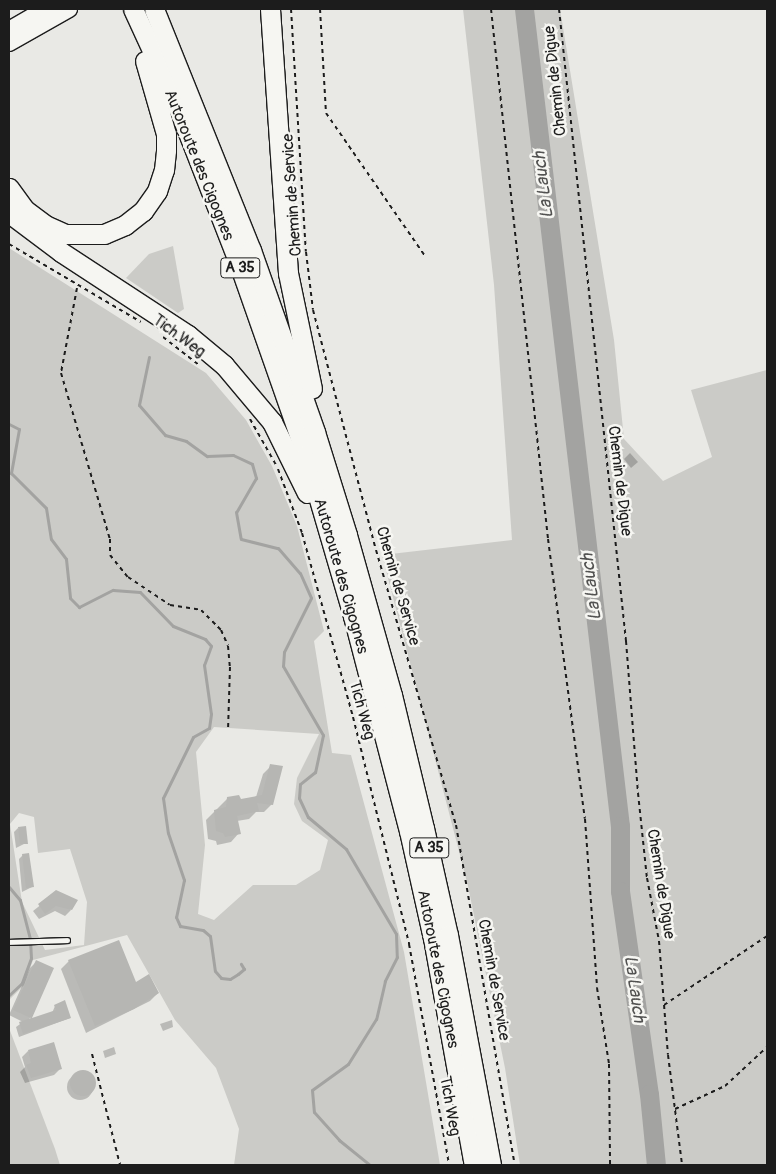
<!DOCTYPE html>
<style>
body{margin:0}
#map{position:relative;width:776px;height:1174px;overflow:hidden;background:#e9e9e5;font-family:Pangolin,sans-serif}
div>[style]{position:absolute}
.green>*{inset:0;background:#cbcbc7}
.shadow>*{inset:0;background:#0003}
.round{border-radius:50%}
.stream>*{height:3px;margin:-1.5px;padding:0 1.5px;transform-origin:1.5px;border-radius:1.5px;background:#a3a3a1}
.river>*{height:19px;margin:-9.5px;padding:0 9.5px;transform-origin:9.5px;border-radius:9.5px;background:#a3a3a1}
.building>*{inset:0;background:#b6b6b3}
.path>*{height:2px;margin-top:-1px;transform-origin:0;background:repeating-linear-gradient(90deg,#1c1c1c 0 4px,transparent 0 8px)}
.roads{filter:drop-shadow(1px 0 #1c1c1c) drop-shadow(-1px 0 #1c1c1c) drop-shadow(0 1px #1c1c1c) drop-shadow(0 -1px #1c1c1c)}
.service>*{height:5px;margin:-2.5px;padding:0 2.5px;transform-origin:2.5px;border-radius:2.5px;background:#f6f6f2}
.primary>*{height:16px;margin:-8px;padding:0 8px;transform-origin:8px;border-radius:8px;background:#f6f6f2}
.motorway>*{height:19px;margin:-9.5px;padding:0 9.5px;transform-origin:9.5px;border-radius:9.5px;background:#f6f6f2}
span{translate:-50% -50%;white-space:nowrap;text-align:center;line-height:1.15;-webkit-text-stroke:5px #f6f6f2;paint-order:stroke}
.shield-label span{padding:1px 4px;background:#f6f6f2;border:1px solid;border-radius:4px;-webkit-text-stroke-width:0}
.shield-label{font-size:15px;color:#1c1c1c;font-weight:700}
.street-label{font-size:16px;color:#1c1c1c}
.water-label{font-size:18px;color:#525251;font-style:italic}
.frame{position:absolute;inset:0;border:10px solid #1c1c1c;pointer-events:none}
</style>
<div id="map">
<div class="green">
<i style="clip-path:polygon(463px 9px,560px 9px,614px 340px,624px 439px,663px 481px,712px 457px,691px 390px,767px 370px,767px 1165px,520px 1165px,505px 1068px,468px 886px,382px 555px,512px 540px,494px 285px)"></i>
<i style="clip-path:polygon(173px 246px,184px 309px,178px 313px,126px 278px,149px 254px)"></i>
<i style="clip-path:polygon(evenodd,9px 248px,206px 373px,246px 420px,272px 466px,297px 526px,324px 631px,314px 641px,332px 753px,351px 755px,404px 952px,440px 1165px,234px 1165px,239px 1129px,216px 1068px,175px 1020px,127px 935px,33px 960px,24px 985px,9px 1000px,9px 248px,214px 727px,319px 734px,297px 778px,294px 804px,302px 821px,328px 840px,320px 870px,296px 885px,253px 885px,214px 920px,198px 914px,205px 845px,196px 752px,214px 727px,9px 248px,19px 813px,34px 817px,38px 853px,70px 849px,87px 902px,84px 945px,45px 950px,22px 902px,10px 824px,19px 813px)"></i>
<i style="clip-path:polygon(9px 1028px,55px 1149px,60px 1165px,9px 1165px)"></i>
</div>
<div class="shadow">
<i style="clip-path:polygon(630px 453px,638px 462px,631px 468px,624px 459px)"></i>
<i style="clip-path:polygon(271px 766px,272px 804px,264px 812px,256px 812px,249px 819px,237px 821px,239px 833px,231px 842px,217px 845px,216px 841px,208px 839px,206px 820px,228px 798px,240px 801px,256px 797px,263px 774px)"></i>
<i style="clip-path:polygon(18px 828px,26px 843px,16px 848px,14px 832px)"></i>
<i style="clip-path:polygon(23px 855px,32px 887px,22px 892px,19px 859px)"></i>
<i style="clip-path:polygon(57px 892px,71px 910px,65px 916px,55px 911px,39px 919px,33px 911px)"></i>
<i style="clip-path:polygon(69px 961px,135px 983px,158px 993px,150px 1001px,86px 1033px,61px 969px)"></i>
<i style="clip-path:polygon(36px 962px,31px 1017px,27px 1021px,52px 1013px,55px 1006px,70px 1018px,19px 1037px,16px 1027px,23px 1022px,9px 1015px,30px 968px)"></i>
<i style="clip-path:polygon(172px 1020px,173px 1027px,163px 1031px,160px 1024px)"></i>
<i style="clip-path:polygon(114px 1047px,116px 1054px,105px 1058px,103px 1051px)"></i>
<i style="clip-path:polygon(28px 1051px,60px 1069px,54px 1075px,25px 1083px,20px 1072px,25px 1067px,22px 1057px)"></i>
<i class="round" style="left:67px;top:1074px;width:26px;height:26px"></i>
</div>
<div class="stream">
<i style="left:149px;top:357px;width:49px;rotate:101.8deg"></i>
<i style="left:139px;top:405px;width:40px;rotate:49deg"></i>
<i style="left:165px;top:435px;width:22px;rotate:16deg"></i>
<i style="left:186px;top:441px;width:26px;rotate:36deg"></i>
<i style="left:207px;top:456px;width:26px;rotate:-2deg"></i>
<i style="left:233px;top:455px;width:21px;rotate:25deg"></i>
<i style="left:252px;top:464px;width:15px;rotate:74deg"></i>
<i style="left:256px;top:478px;width:39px;rotate:120deg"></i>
<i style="left:236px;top:512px;width:27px;rotate:80deg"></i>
<i style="left:241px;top:539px;width:38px;rotate:14deg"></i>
<i style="left:278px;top:548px;width:33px;rotate:49deg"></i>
<i style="left:300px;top:573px;width:27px;rotate:66deg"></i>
<i style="left:311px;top:598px;width:60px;rotate:116.6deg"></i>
<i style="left:284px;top:652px;width:14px;rotate:94deg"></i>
<i style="left:283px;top:666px;width:80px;rotate:59.9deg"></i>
<i style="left:323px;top:735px;width:38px;rotate:102deg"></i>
<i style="left:315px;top:772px;width:19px;rotate:141deg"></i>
<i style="left:300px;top:784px;width:14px;rotate:94deg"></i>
<i style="left:299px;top:798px;width:21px;rotate:65deg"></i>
<i style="left:308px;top:817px;width:50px;rotate:40.1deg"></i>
<i style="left:346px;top:849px;width:99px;rotate:59.5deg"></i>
<i style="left:396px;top:934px;width:23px;rotate:88deg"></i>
<i style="left:397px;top:957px;width:27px;rotate:117deg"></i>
<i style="left:385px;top:981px;width:39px;rotate:103deg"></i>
<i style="left:376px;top:1019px;width:53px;rotate:121.9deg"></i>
<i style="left:348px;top:1064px;width:44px;rotate:144.2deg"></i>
<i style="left:312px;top:1090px;width:22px;rotate:85deg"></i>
<i style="left:314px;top:1112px;width:38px;rotate:48deg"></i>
<i style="left:339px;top:1140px;width:40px;rotate:39deg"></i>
<i style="left:9px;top:424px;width:11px;rotate:27deg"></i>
<i style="left:19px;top:429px;width:45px;rotate:100.3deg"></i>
<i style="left:11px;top:473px;width:49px;rotate:45deg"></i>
<i style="left:46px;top:508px;width:31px;rotate:81deg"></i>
<i style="left:51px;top:539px;width:25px;rotate:53deg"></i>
<i style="left:66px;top:559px;width:39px;rotate:84deg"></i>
<i style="left:70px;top:598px;width:13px;rotate:45deg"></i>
<i style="left:79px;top:607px;width:38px;rotate:-27deg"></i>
<i style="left:113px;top:590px;width:27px;rotate:4deg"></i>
<i style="left:140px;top:592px;width:47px;rotate:45.9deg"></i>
<i style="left:173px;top:626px;width:35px;rotate:22deg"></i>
<i style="left:205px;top:639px;width:9px;rotate:49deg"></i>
<i style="left:211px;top:646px;width:20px;rotate:110deg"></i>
<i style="left:204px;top:665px;width:49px;rotate:81.9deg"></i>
<i style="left:211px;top:714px;width:14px;rotate:98deg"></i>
<i style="left:209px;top:728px;width:18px;rotate:151deg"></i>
<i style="left:193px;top:737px;width:68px;rotate:116.2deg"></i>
<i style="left:163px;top:798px;width:35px;rotate:82deg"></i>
<i style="left:168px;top:833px;width:50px;rotate:71.2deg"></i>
<i style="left:184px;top:880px;width:38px;rotate:102deg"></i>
<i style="left:176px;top:917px;width:10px;rotate:66deg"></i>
<i style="left:180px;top:926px;width:23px;rotate:10deg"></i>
<i style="left:203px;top:930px;width:9px;rotate:41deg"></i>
<i style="left:210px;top:936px;width:35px;rotate:82deg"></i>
<i style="left:215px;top:971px;width:9px;rotate:49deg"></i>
<i style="left:221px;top:978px;width:9px;rotate:6deg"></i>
<i style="left:230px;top:979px;width:9px;rotate:-32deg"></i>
<i style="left:238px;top:974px;width:8px;rotate:-40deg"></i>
<i style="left:244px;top:969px;width:6px;rotate:-121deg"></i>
<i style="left:9px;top:887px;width:17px;rotate:50deg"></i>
<i style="left:20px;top:900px;width:40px;rotate:75.6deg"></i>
<i style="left:30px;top:939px;width:19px;rotate:87deg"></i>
<i style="left:31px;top:958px;width:27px;rotate:110deg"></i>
<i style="left:22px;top:983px;width:18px;rotate:137deg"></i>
</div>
<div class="river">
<i style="left:524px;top:9px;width:823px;rotate:83.3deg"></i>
<i style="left:620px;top:826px;width:65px;rotate:90deg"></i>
<i style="left:620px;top:891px;width:205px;rotate:81.9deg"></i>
<i style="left:649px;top:1094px;width:71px;rotate:84.4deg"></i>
</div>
<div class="building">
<i style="clip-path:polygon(270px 764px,283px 766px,273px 805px,257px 803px,259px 811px,237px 816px,241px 834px,225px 837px,223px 833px,216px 831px,214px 810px,226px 807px,227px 797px,239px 795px,241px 799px,262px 795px)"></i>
<i style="clip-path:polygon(26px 826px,28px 844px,20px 844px,18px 827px)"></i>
<i style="clip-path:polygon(29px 853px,34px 887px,26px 888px,22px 854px)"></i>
<i style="clip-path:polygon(56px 890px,78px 900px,72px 910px,56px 906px,45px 914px,38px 904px)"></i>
<i style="clip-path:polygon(119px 940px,136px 982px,149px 974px,159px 993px,134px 1009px,95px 1026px,68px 960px)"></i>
<i style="clip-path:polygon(36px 960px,54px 968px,32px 1018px,56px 1010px,54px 1005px,65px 1000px,71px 1018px,23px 1034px,19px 1022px,31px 1018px,13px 1010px)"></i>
<i style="clip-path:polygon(54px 1042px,62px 1069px,31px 1078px,26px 1065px,31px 1063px,28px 1050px)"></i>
<i class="round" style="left:70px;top:1070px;width:26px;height:26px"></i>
</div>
<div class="path">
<i style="left:291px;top:9px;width:243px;rotate:86.5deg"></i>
<i style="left:306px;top:252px;width:58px;rotate:83.1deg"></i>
<i style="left:313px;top:310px;width:248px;rotate:75.3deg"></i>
<i style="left:376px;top:550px;width:286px;rotate:73.8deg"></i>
<i style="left:456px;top:825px;width:345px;rotate:80.2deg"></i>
<i style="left:320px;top:9px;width:104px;rotate:86.7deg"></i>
<i style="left:326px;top:113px;width:174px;rotate:55.3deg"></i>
<i style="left:491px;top:9px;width:533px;rotate:83.86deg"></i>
<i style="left:548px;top:539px;width:282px;rotate:82.5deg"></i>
<i style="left:585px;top:819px;width:169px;rotate:85.9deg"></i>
<i style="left:597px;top:988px;width:77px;rotate:81deg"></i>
<i style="left:609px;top:1064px;width:101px;rotate:89.4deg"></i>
<i style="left:559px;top:9px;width:636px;rotate:83.95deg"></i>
<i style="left:626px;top:641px;width:152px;rotate:85.5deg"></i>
<i style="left:638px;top:793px;width:85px;rotate:84deg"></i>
<i style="left:647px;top:878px;width:64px;rotate:79.2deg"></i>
<i style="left:659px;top:941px;width:114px;rotate:85.5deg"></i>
<i style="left:668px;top:1055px;width:111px;rotate:82.7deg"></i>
<i style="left:9px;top:244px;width:153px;rotate:30.6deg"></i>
<i style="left:77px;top:288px;width:86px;rotate:100.7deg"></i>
<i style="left:61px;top:373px;width:173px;rotate:73.6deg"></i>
<i style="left:110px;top:539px;width:16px;rotate:90deg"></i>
<i style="left:110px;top:555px;width:28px;rotate:51deg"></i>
<i style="left:128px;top:577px;width:50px;rotate:33.7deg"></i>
<i style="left:170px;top:605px;width:31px;rotate:9deg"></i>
<i style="left:201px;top:610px;width:28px;rotate:45deg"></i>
<i style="left:221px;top:630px;width:17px;rotate:66deg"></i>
<i style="left:228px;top:646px;width:21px;rotate:85deg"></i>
<i style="left:230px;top:667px;width:63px;rotate:91.8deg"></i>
<i style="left:163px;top:337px;width:46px;rotate:37.9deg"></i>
<i style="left:250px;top:419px;width:53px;rotate:60.5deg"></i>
<i style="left:278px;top:469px;width:68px;rotate:69.4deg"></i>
<i style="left:302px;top:533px;width:191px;rotate:74.5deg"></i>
<i style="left:353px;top:717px;width:234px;rotate:76.1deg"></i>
<i style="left:409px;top:944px;width:225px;rotate:79.7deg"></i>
<i style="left:664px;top:1005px;width:124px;rotate:-33.8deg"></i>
<i style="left:92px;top:1054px;width:114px;rotate:75.8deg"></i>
<i style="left:675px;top:1109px;width:55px;rotate:-24.7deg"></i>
<i style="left:725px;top:1086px;width:57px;rotate:-42.9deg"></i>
</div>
<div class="roads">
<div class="service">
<i style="left:9px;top:942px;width:58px;rotate:-2deg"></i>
</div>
<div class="primary">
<i style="left:9px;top:30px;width:42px;rotate:-30.3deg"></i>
<i style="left:9px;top:43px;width:69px;rotate:-29.5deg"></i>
</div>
<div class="motorway">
<i style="left:133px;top:9px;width:108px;rotate:65.3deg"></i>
<i style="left:178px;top:107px;width:162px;rotate:68.7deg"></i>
<i style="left:237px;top:258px;width:209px;rotate:70.7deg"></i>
<i style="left:306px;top:455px;width:168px;rotate:73.7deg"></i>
<i style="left:353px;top:616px;width:222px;rotate:75.4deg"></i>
<i style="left:409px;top:831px;width:110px;rotate:77.4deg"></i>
<i style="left:433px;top:938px;width:231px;rotate:79.8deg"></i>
<i style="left:154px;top:9px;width:260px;rotate:68.1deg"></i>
<i style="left:251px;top:250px;width:193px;rotate:70.6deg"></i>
<i style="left:315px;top:432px;width:108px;rotate:72.7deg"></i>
<i style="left:347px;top:535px;width:166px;rotate:74.3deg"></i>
<i style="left:392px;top:695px;width:137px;rotate:76.5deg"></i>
<i style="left:424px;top:828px;width:110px;rotate:77.4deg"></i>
<i style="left:448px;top:935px;width:234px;rotate:79.4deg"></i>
<i style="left:270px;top:9px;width:265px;rotate:86.1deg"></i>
<i style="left:288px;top:273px;width:118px;rotate:78.3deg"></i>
<i style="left:9px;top:188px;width:26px;rotate:54deg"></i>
<i style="left:24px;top:209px;width:26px;rotate:37deg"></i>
<i style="left:45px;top:225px;width:22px;rotate:24deg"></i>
<i style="left:65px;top:234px;width:39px"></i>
<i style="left:104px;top:234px;width:23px;rotate:-23deg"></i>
<i style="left:125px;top:225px;width:23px;rotate:-38deg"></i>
<i style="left:143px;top:211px;width:24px;rotate:-55deg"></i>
<i style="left:157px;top:191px;width:22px;rotate:-72deg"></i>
<i style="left:164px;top:170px;width:20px;rotate:-84deg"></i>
<i style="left:166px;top:150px;width:16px;rotate:-90deg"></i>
<i style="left:166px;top:134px;width:76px;rotate:-106deg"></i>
<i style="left:9px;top:213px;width:65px;rotate:36.9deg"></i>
<i style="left:61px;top:252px;width:152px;rotate:33.2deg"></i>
<i style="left:188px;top:335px;width:47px;rotate:39.8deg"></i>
<i style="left:224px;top:365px;width:75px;rotate:49.9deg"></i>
<i style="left:272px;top:422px;width:79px;rotate:63.8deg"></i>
</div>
</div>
<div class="shield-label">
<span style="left:240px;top:268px">A 35</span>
<span style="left:429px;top:848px">A 35</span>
</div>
<div class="street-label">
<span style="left:555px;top:81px;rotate:-96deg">Chemin de Digue</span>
<span style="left:199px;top:165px;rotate:68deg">Autoroute des Cigognes</span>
<span style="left:292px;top:195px;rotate:-94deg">Chemin de Service</span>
<span style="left:179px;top:336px;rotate:36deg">Tich Weg</span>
<span style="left:620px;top:481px;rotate:83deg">Chemin de Digue</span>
<span style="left:341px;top:576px;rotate:74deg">Autoroute des Cigognes</span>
<span style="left:398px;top:586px;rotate:74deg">Chemin de Service</span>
<span style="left:362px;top:710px;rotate:75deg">Tich Weg</span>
<span style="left:661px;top:884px;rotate:81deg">Chemin de Digue</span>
<span style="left:438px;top:969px;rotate:79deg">Autoroute des Cigognes</span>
<span style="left:494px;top:980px;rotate:80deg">Chemin de Service</span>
<span style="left:450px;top:1106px;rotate:80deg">Tich Weg</span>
</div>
<div class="water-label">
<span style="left:544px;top:185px;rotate:-97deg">La Lauch</span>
<span style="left:592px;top:587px;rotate:-97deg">La Lauch</span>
<span style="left:634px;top:989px;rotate:82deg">La Lauch</span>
</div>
<div class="frame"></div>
</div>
